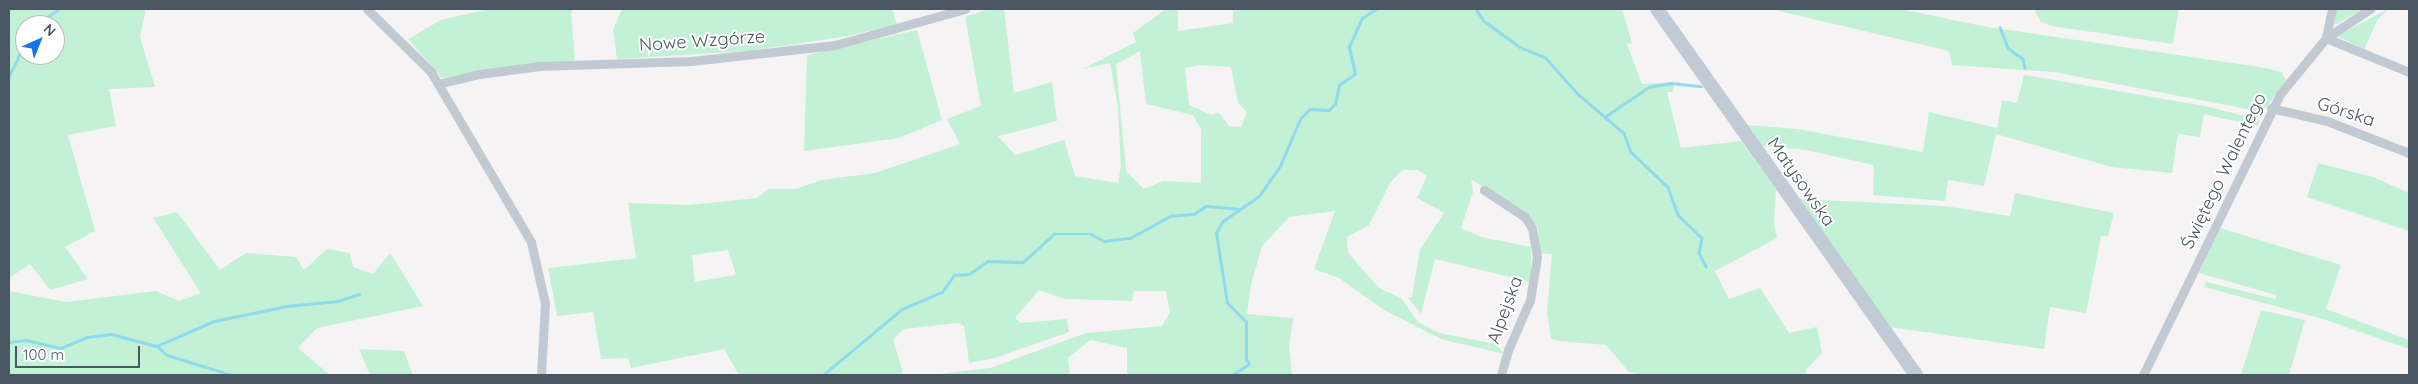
<!DOCTYPE html>
<meta charset="utf-8">
<style>
body{margin:0}
#map{position:relative;width:2418px;height:384px;overflow:hidden;background:#f5f3f3;font-family:Quicksand,sans-serif}
div>[style]{position:absolute}
.green>*{inset:0;background:#c3f1d5}
.stream>*{height:2.5px;margin:-1.25px;padding:0 1.25px;transform-origin:1.25px;border-radius:1.25px;background:#90daee}
.street>*{height:9px;margin:-4.5px;padding:0 4.5px;transform-origin:4.5px;border-radius:4.5px;background:#c1cad2}
.secondary>*{height:14px;margin:-7px;padding:0 7px;transform-origin:7px;border-radius:7px;background:#c1cbd6}
span{translate:-50% -50%;white-space:nowrap;text-align:center;line-height:1.15;-webkit-text-stroke:4px #fff;paint-order:stroke}
.street-label{font-size:18px;color:#4a5661}
.frame{position:absolute;inset:0;border:10px solid #4a5661;pointer-events:none}
.north{position:absolute;left:15px;top:15px;width:50px;height:50px;box-sizing:border-box;background:#fff;border:1px solid #b7bbc0;border-radius:50%;rotate:44deg;font-size:14px;font-weight:700;line-height:20px;text-align:center;color:#4a5661}
.north::after{content:'';display:block;margin:auto;width:18px;height:22px;background:#1a73e8;clip-path:polygon(50% 0,100% 100%,50% 72%,0 100%)}
.scale{position:absolute;left:15px;top:346px;width:125px;height:22px;box-sizing:border-box;border:2px solid #4a5661;border-top:0;padding-left:6px;font-size:15px;line-height:18px;white-space:nowrap;color:#4a5661;-webkit-text-stroke:4px #fff;paint-order:stroke}
</style>
<div id="map">
<div class="green">
<i style="clip-path:polygon(evenodd,9px 9px,146px 9px,140px 37px,155px 87px,109px 89px,116px 126px,68px 135px,95px 231px,65px 247px,88px 279px,50px 290px,30px 264px,9px 278px,9px 9px,25px 25px,55px 25px,55px 55px,25px 55px,25px 25px)"></i>
<i style="clip-path:polygon(574px 9px,571px 13px,575px 60px,442px 78px,408px 39px,441px 20px,484px 10px)"></i>
<i style="clip-path:polygon(622px 9px,892px 9px,897px 24px,848px 36px,748px 51px,617px 59px,613px 30px)"></i>
<i style="clip-path:polygon(evenodd,988px 9px,1004px 9px,1014px 93px,1052px 82px,1057px 121px,998px 136px,1015px 155px,1064px 140px,1075px 176px,1118px 183px,1121px 166px,1118px 108px,1110px 63px,1083px 69px,1136px 42px,1133px 33px,1166px 9px,1178px 9px,1178px 31px,1233px 23px,1233px 9px,1622px 9px,1632px 43px,1627px 44px,1642px 84px,1675px 82px,1672px 92px,1667px 92px,1681px 148px,1741px 141px,1776px 189px,1774px 225px,1777px 238px,1715px 271px,1729px 299px,1760px 288px,1789px 333px,1817px 327px,1822px 353px,1806px 370px,1805px 375px,1640px 375px,1629px 372px,1606px 345px,1558px 341px,1551px 338px,1547px 311px,1552px 254px,1540px 253px,1538px 226px,1471px 179px,1473px 192px,1461px 228px,1481px 237px,1531px 247px,1531px 282px,1435px 259px,1421px 314px,1408px 298px,1412px 297px,1420px 249px,1444px 213px,1417px 198px,1427px 176px,1418px 170px,1402px 170px,1390px 183px,1369px 225px,1347px 237px,1348px 253px,1379px 288px,1402px 299px,1418px 322px,1439px 333px,1496px 344px,1504px 354px,1441px 339px,1384px 310px,1339px 278px,1314px 269px,1335px 211px,1289px 217px,1262px 246px,1251px 285px,1247px 314px,1293px 318px,1289px 346px,1292px 375px,1127px 375px,1127px 348px,1090px 340px,1068px 358px,1070px 375px,930px 375px,990px 368px,1086px 333px,1162px 326px,1170px 312px,1166px 291px,1134px 291px,1132px 301px,1065px 299px,1039px 290px,1015px 318px,1021px 323px,1067px 319px,1069px 332px,995px 358px,969px 363px,964px 326px,958px 323px,904px 329px,893px 339px,903px 373px,900px 375px,739px 375px,724px 349px,631px 368px,628px 358px,601px 359px,593px 312px,557px 316px,548px 268px,636px 258px,628px 203px,689px 205px,757px 198px,768px 189px,796px 189px,821px 180px,875px 173px,960px 144px,947px 119px,981px 106px,965px 17px,988px 9px,1140px 51px,1146px 104px,1193px 115px,1201px 129px,1201px 183px,1163px 181px,1144px 189px,1126px 171px,1116px 64px,1140px 51px,988px 9px,1200px 65px,1231px 67px,1238px 103px,1247px 112px,1241px 127px,1229px 126px,1219px 113px,1211px 115px,1189px 105px,1185px 68px,1200px 65px,988px 9px,728px 250px,736px 275px,695px 282px,692px 255px,728px 250px)"></i>
<i style="clip-path:polygon(1771px 9px,1901px 9px,1982px 26px,2266px 68px,2281px 72px,2286px 80px,2263px 112px,2054px 72px,1952px 65px,1949px 51px)"></i>
<i style="clip-path:polygon(2034px 9px,2179px 9px,2173px 44px,2052px 26px,2041px 22px)"></i>
<i style="clip-path:polygon(2335px 9px,2363px 9px,2335px 25px)"></i>
<i style="clip-path:polygon(2388px 9px,2378px 19px,2364px 49px,2337px 36px)"></i>
<i style="clip-path:polygon(917px 30px,942px 120px,899px 138px,804px 151px,807px 55px)"></i>
<i style="clip-path:polygon(2024px 75px,2205px 106px,2260px 120px,2257px 126px,2204px 114px,2200px 137px,2178px 134px,2172px 173px,2112px 167px,1996px 134px,1984px 186px,1948px 180px,1945px 201px,1873px 195px,1874px 165px,1806px 150px,1761px 146px,1748px 125px,1797px 129px,1923px 152px,1929px 112px,1997px 128px,2002px 100px,2017px 103px)"></i>
<i style="clip-path:polygon(2318px 163px,2373px 177px,2407px 192px,2409px 186px,2409px 231px,2307px 197px)"></i>
<i style="clip-path:polygon(2015px 193px,2114px 213px,2108px 236px,2101px 236px,2086px 313px,2050px 307px,2044px 349px,1889px 327px,1799px 199px,1944px 206px,2010px 216px)"></i>
<i style="clip-path:polygon(177px 212px,220px 270px,246px 253px,296px 257px,304px 270px,327px 249px,350px 253px,353px 267px,373px 274px,390px 253px,423px 306px,317px 328px,298px 348px,330px 375px,9px 375px,9px 291px,66px 302px,156px 291px,179px 301px,201px 293px,153px 218px)"></i>
<i style="clip-path:polygon(2220px 228px,2341px 265px,2326px 309px,2409px 340px,2409px 349px,2323px 319px,2204px 287px,2206px 282px,2275px 299px,2276px 295px,2199px 273px)"></i>
<i style="clip-path:polygon(2261px 310px,2305px 320px,2289px 375px,2241px 375px)"></i>
<i style="clip-path:polygon(359px 349px,404px 351px,413px 375px,370px 375px)"></i>
</div>
<div class="stream">
<i style="left:1476px;top:9px;width:14px;rotate:56deg"></i>
<i style="left:1484px;top:21px;width:44px;rotate:35.8deg"></i>
<i style="left:1520px;top:47px;width:27px;rotate:22deg"></i>
<i style="left:1545px;top:57px;width:51px;rotate:48.2deg"></i>
<i style="left:1579px;top:95px;width:59px;rotate:40.2deg"></i>
<i style="left:1624px;top:133px;width:20px;rotate:70deg"></i>
<i style="left:1631px;top:152px;width:51px;rotate:43.4deg"></i>
<i style="left:1668px;top:187px;width:30px;rotate:70deg"></i>
<i style="left:1678px;top:215px;width:33px;rotate:44deg"></i>
<i style="left:1702px;top:238px;width:15px;rotate:101deg"></i>
<i style="left:1699px;top:253px;width:15px;rotate:62deg"></i>
<i style="left:36px;top:25px;width:28px;rotate:-35deg"></i>
<i style="left:2000px;top:27px;width:22px;rotate:69deg"></i>
<i style="left:2008px;top:48px;width:19px;rotate:36deg"></i>
<i style="left:2023px;top:59px;width:9px;rotate:77deg"></i>
<i style="left:9px;top:76px;width:37px;rotate:-64deg"></i>
<i style="left:1606px;top:116px;width:52px;rotate:-34deg"></i>
<i style="left:1649px;top:87px;width:22px;rotate:-10deg"></i>
<i style="left:1671px;top:83px;width:30px;rotate:6deg"></i>
<i style="left:9px;top:342px;width:17px;rotate:-7deg"></i>
<i style="left:26px;top:340px;width:36px;rotate:13deg"></i>
<i style="left:61px;top:348px;width:28px;rotate:-23deg"></i>
<i style="left:87px;top:337px;width:24px;rotate:-7deg"></i>
<i style="left:111px;top:334px;width:48px;rotate:14.6deg"></i>
<i style="left:157px;top:346px;width:62px;rotate:-23.7deg"></i>
<i style="left:214px;top:321px;width:75px;rotate:-11.6deg"></i>
<i style="left:287px;top:306px;width:51px;rotate:-5.6deg"></i>
<i style="left:338px;top:301px;width:22px;rotate:-18deg"></i>
<i style="left:157px;top:346px;width:13px;rotate:42deg"></i>
<i style="left:167px;top:355px;width:68px;rotate:17.1deg"></i>
<i style="left:823px;top:375px;width:103px;rotate:-39.9deg"></i>
<i style="left:902px;top:309px;width:43px;rotate:-23deg"></i>
<i style="left:942px;top:292px;width:21px;rotate:-55deg"></i>
<i style="left:954px;top:275px;width:15px;rotate:-4deg"></i>
<i style="left:969px;top:274px;width:23px;rotate:-34deg"></i>
<i style="left:988px;top:261px;width:35px;rotate:2deg"></i>
<i style="left:1023px;top:262px;width:42px;rotate:-42.1deg"></i>
<i style="left:1054px;top:234px;width:37px"></i>
<i style="left:1091px;top:234px;width:15px;rotate:28deg"></i>
<i style="left:1104px;top:241px;width:26px;rotate:-7deg"></i>
<i style="left:1130px;top:238px;width:46px;rotate:-28.8deg"></i>
<i style="left:1170px;top:216px;width:24px;rotate:-5deg"></i>
<i style="left:1194px;top:214px;width:14px;rotate:-34deg"></i>
<i style="left:1206px;top:206px;width:32px;rotate:5deg"></i>
<i style="left:1232px;top:375px;width:20px;rotate:-33deg"></i>
<i style="left:1249px;top:364px;width:5px;rotate:-127deg"></i>
<i style="left:1246px;top:360px;width:38px;rotate:-90deg"></i>
<i style="left:1246px;top:322px;width:27px;rotate:-135deg"></i>
<i style="left:1227px;top:303px;width:71px;rotate:-98.9deg"></i>
<i style="left:1216px;top:233px;width:14px;rotate:-60deg"></i>
<i style="left:1223px;top:221px;width:44px;rotate:-34.8deg"></i>
<i style="left:1259px;top:196px;width:37px;rotate:-55deg"></i>
<i style="left:1280px;top:166px;width:51px;rotate:-66.9deg"></i>
<i style="left:1300px;top:119px;width:14px;rotate:-45deg"></i>
<i style="left:1310px;top:109px;width:19px;rotate:3deg"></i>
<i style="left:1329px;top:110px;width:8px;rotate:-45deg"></i>
<i style="left:1335px;top:104px;width:19px;rotate:-78deg"></i>
<i style="left:1339px;top:85px;width:19px;rotate:-35deg"></i>
<i style="left:1355px;top:74px;width:28px;rotate:-103deg"></i>
<i style="left:1349px;top:47px;width:32px;rotate:-66deg"></i>
<i style="left:1362px;top:18px;width:17px;rotate:-33deg"></i>
</div>
<div class="street">
<i style="left:367px;top:9px;width:90px;rotate:44.5deg"></i>
<i style="left:431px;top:72px;width:197px;rotate:59.5deg"></i>
<i style="left:531px;top:242px;width:63px;rotate:77.1deg"></i>
<i style="left:545px;top:303px;width:72px;rotate:93.2deg"></i>
<i style="left:2332px;top:9px;width:30px;rotate:102deg"></i>
<i style="left:2326px;top:38px;width:90px;rotate:22.3deg"></i>
<i style="left:438px;top:84px;width:42px;rotate:-13.7deg"></i>
<i style="left:479px;top:74px;width:61px;rotate:-7.6deg"></i>
<i style="left:539px;top:66px;width:152px;rotate:-1.9deg"></i>
<i style="left:691px;top:61px;width:145px;rotate:-6.3deg"></i>
<i style="left:835px;top:45px;width:135px;rotate:-15.5deg"></i>
<i style="left:2271px;top:108px;width:57px;rotate:13.1deg"></i>
<i style="left:2327px;top:121px;width:88px;rotate:21.3deg"></i>
<i style="left:1484px;top:190px;width:49px;rotate:33.4deg"></i>
<i style="left:1525px;top:217px;width:13px;rotate:58deg"></i>
<i style="left:1532px;top:228px;width:29px;rotate:80deg"></i>
<i style="left:1537px;top:257px;width:44px;rotate:99.2deg"></i>
<i style="left:1530px;top:300px;width:55px;rotate:113.7deg"></i>
<i style="left:1508px;top:350px;width:26px;rotate:106deg"></i>
<i style="left:2143px;top:375px;width:313px;rotate:-64deg"></i>
<i style="left:2280px;top:94px;width:72px;rotate:-50.6deg"></i>
<i style="left:2326px;top:38px;width:53px;rotate:-33.4deg"></i>
</div>
<div class="secondary">
<i style="left:1657px;top:9px;width:448px;rotate:54.7deg"></i>
</div>
<div class="street-label">
<span style="left:702px;top:41px;rotate:-4deg">Nowe Wzgórze</span>
<span style="left:2346px;top:112px;rotate:18deg">Górska</span>
<span style="left:2224px;top:171px;rotate:-64deg">Świętego Walentego</span>
<span style="left:1801px;top:182px;rotate:55deg">Matysowska</span>
<span style="left:1505px;top:310px;rotate:-70deg">Alpejska</span>
</div>
<div class="frame"></div>
<div class="north">N</div>
<div class="scale">100 m</div>
</div>
